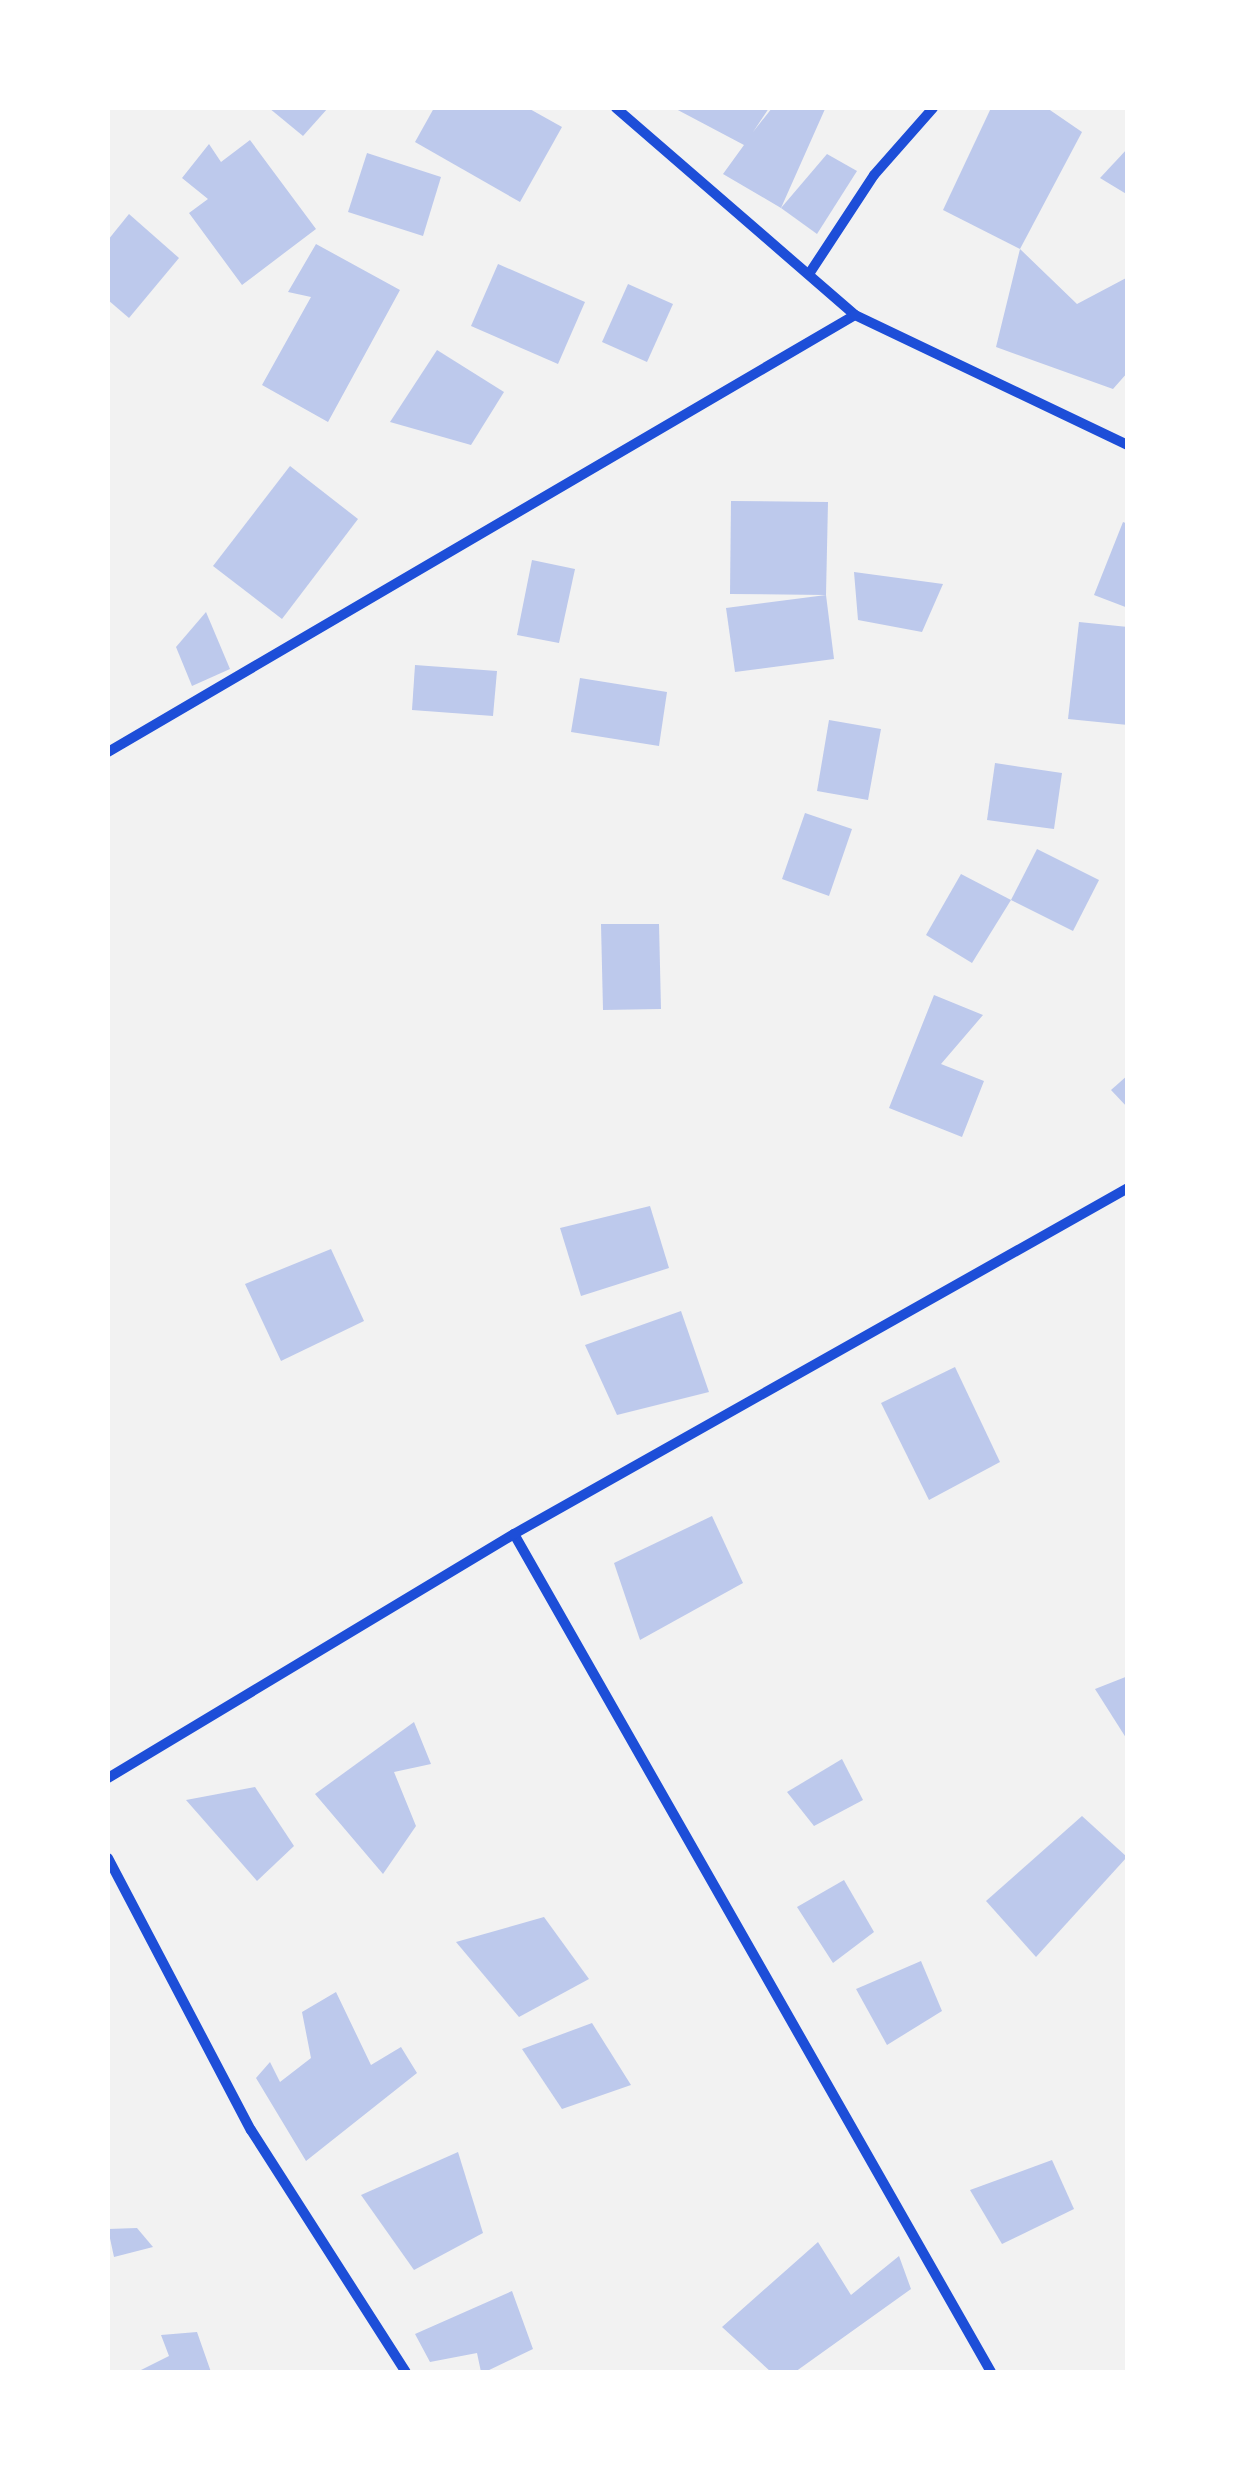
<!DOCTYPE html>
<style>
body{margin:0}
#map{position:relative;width:1235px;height:2480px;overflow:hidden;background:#f2f2f2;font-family:Merriweather,serif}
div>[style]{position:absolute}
.building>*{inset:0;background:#bdc9ec}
.minor>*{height:10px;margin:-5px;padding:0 5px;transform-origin:5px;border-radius:5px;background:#1d4ed8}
span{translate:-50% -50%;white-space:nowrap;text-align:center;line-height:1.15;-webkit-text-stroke:10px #fff;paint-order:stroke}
.frame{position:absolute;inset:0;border:110px solid #fff;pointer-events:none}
</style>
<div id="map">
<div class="building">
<i style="clip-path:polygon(269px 108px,328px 108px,303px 136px)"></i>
<i style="clip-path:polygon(434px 108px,528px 108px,562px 127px,520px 202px,415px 142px)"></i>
<i style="clip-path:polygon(674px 108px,769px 108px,753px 132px,772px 108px,825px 109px,781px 208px,723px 174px,744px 145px)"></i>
<i style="clip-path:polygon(991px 108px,1047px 108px,1082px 132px,1020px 249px,943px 210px)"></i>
<i style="clip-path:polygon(250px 140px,316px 229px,242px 285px,189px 213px,208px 199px,182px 178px,209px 144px,221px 162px)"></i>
<i style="clip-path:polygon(1128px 148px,1128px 195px,1100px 178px)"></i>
<i style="clip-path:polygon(367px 153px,441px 177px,423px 236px,348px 212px)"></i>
<i style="clip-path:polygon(827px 154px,857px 171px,817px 234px,781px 208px)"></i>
<i style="clip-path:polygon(129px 214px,179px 258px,129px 318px,108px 300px,108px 240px)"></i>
<i style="clip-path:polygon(316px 244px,400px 290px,328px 422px,262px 385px,311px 297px,288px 292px)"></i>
<i style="clip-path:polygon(1020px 249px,1077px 304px,1128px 277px,1128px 372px,1113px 389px,996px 347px)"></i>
<i style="clip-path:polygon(498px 264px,585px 302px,558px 364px,471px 326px)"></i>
<i style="clip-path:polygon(628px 284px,673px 304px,647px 362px,602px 342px)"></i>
<i style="clip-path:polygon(437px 350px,504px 392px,471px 445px,390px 422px)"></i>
<i style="clip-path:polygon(290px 466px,358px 519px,282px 619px,213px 566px)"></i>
<i style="clip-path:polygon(731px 501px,828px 502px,826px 595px,730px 594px)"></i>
<i style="clip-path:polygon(1123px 522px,1128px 524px,1128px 608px,1094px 595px)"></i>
<i style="clip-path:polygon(532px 560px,575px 569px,559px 643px,517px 635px)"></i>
<i style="clip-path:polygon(854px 572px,943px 584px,922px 632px,858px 620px)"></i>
<i style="clip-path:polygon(826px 595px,834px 659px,735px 672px,726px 608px)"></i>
<i style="clip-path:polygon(206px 612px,230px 669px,192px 686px,176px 647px)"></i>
<i style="clip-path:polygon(1079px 622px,1128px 627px,1128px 725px,1068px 719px)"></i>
<i style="clip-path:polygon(415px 665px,497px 671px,493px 716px,412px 710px)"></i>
<i style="clip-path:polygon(580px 678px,667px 692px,659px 746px,571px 732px)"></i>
<i style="clip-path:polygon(829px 720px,881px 729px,868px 800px,817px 791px)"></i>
<i style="clip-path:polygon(995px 763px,1062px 773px,1054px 829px,987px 820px)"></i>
<i style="clip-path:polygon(805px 813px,852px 829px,829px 896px,782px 879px)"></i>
<i style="clip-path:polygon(1037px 849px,1099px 880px,1073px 931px,1011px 900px)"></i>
<i style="clip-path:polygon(961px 874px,1011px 900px,972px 963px,926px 935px)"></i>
<i style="clip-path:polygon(601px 924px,659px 924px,661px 1009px,603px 1010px)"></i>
<i style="clip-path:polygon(934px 995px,983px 1015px,941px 1064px,984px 1081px,962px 1137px,889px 1108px)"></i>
<i style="clip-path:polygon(1128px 1075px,1128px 1108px,1111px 1090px)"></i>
<i style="clip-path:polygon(650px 1206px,669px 1268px,581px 1296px,560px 1228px)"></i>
<i style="clip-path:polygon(331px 1249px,364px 1321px,281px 1361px,245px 1284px)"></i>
<i style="clip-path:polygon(681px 1311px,709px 1392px,617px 1415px,585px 1345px)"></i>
<i style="clip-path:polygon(955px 1367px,1000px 1462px,929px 1500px,881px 1403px)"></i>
<i style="clip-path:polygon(712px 1516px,743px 1583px,640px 1640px,614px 1563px)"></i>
<i style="clip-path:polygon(1128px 1676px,1128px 1741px,1095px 1689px)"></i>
<i style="clip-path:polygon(414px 1722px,431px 1764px,394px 1772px,416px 1826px,383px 1874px,315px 1794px)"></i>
<i style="clip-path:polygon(842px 1759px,863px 1800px,814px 1826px,787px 1792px)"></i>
<i style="clip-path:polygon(255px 1787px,294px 1846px,257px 1881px,186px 1800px)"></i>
<i style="clip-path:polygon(1082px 1816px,1127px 1857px,1036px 1957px,986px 1901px)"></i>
<i style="clip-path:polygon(844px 1880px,874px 1932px,833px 1963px,797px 1907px)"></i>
<i style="clip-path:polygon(544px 1917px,589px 1979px,519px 2017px,456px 1942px)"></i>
<i style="clip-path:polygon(921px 1961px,942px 2011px,887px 2045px,856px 1989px)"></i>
<i style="clip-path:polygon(336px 1992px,371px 2065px,401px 2047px,417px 2073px,306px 2161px,256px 2078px,270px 2062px,280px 2082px,311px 2058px,302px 2012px)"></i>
<i style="clip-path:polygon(592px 2023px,631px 2085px,562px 2109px,522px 2049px)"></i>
<i style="clip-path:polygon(458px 2152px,483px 2233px,414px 2270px,361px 2195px)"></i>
<i style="clip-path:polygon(1052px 2160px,1074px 2209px,1002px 2244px,970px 2190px)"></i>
<i style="clip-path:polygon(137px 2228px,153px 2247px,114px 2257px,108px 2229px)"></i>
<i style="clip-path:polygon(818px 2242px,851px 2295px,899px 2256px,911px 2289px,795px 2372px,771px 2372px,722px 2327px)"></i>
<i style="clip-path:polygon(512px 2291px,533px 2349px,485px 2372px,481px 2372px,477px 2353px,430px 2362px,415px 2334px)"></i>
<i style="clip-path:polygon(197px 2332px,211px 2372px,137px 2372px,169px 2356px,161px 2335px)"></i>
</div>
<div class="minor">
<i style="left:616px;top:108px;width:316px;rotate:40.9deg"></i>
<i style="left:809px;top:274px;width:118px;rotate:-56.7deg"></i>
<i style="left:874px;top:175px;width:89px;rotate:-48.6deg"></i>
<i style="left:108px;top:752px;width:865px;rotate:-30.33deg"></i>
<i style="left:855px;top:315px;width:302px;rotate:25.5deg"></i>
<i style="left:514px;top:1534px;width:964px;rotate:60.35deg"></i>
<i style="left:108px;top:1778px;width:474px;rotate:-31deg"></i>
<i style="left:514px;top:1534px;width:705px;rotate:-29.4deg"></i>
<i style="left:108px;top:1858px;width:307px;rotate:62.3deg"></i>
<i style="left:251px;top:2130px;width:287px;rotate:57.4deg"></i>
</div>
<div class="frame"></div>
</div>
